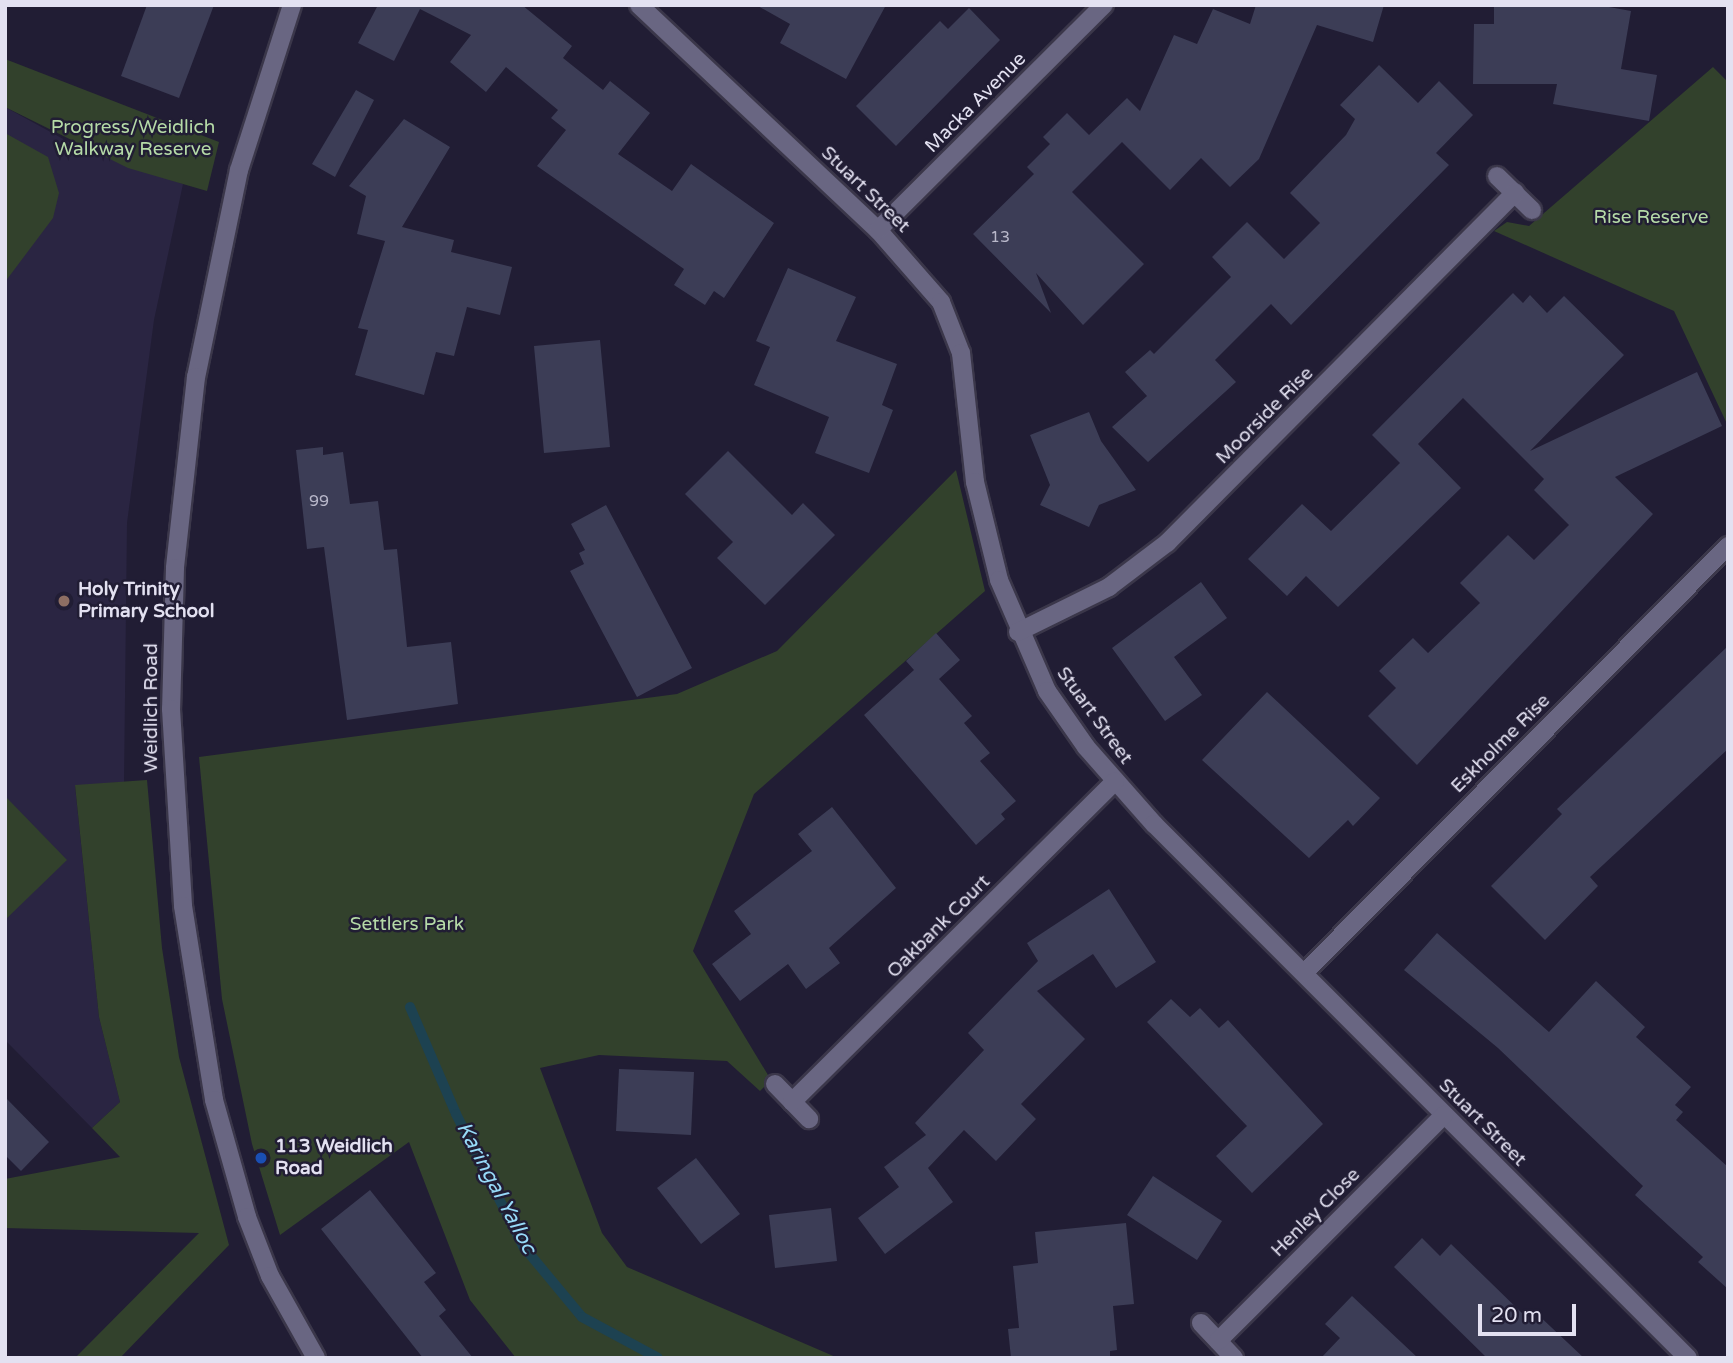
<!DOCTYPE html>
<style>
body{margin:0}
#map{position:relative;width:1733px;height:1363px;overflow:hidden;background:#211d34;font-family:"Varela Round",sans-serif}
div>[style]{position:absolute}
.built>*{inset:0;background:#2a2542}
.green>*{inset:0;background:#32412c}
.stream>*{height:10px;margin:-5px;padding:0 5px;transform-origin:5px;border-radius:5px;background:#1d4251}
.building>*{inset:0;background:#3c3d56}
.roads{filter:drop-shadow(2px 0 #3b374a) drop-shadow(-2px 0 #3b374a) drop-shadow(0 2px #3b374a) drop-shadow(0 -2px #3b374a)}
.street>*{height:18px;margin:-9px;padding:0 9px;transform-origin:9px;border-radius:9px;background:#696682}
.secondary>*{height:18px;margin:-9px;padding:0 9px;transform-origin:9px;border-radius:9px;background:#696682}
.dots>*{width:19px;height:19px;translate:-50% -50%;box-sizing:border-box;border:4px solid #211d34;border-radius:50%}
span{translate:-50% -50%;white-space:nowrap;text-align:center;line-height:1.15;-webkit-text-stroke:5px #211d34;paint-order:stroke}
.number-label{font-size:16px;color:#b9b8ca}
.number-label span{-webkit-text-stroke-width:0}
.street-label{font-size:19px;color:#e3e1f1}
.park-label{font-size:19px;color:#b5daa7}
.poi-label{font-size:19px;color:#e3e1f1;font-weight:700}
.left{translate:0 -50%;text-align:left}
.water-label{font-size:21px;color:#97daf8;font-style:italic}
.frame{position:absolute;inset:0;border:7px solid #e3e1f1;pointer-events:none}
.scale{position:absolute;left:1478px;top:1304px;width:98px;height:32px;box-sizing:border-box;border:4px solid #e3e1f1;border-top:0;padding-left:9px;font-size:21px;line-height:24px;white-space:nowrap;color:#e3e1f1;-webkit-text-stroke:5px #211d34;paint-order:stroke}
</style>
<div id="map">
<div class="built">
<i style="clip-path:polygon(5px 107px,76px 146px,183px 184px,154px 320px,127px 523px,124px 782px,75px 786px,99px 1017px,120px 1102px,92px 1128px,5px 1040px)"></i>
</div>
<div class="green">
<i style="clip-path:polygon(5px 59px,219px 142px,207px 191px,128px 168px,5px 107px)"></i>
<i style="clip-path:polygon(1713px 67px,1728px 82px,1728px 426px,1674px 311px,1494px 231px,1507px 222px,1529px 226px)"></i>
<i style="clip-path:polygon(5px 133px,48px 157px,59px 193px,53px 218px,5px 282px)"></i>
<i style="clip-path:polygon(956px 470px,985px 591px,754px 794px,693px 951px,771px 1080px,760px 1091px,727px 1061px,599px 1055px,540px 1068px,602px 1233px,627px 1267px,838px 1358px,516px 1358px,470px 1300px,409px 1142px,280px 1235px,252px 1144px,222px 999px,199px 757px,677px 694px,777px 651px)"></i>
<i style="clip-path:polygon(147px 780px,162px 948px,179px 1057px,229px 1245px,120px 1358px,75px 1358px,199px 1233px,5px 1228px,5px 1179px,120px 1157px,92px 1128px,120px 1102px,99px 1017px,75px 785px)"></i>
<i style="clip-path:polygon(5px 796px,67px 860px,5px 920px)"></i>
</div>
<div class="stream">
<i style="left:410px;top:1007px;width:116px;rotate:66.7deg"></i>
<i style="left:456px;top:1114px;width:148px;rotate:63.1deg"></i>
<i style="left:523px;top:1246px;width:92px;rotate:50.3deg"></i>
<i style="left:582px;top:1317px;width:86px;rotate:28.3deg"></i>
</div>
<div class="building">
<i style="clip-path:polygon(147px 5px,214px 5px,179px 98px,121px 76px)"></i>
<i style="clip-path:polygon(378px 5px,522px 5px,572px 46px,563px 58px,603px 90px,610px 81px,650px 113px,618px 154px,672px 191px,691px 164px,774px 223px,724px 298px,714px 291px,705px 305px,674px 285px,684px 269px,537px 166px,566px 130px,551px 118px,558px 110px,506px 67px,486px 92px,450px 62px,471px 35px,420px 9px,394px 61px,358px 43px)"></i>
<i style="clip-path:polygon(756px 5px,886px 5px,846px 79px,780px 43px,790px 24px)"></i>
<i style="clip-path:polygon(1256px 5px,1384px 5px,1373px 42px,1317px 25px,1259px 159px,1230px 187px,1201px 158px,1170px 190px,1122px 142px,1072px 192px,1144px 264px,1083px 325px,1036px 273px,1051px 313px,973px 234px,1034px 174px,1027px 167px,1050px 144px,1043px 137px,1067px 113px,1089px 135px,1127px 98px,1140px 111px,1174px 35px,1197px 44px,1213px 9px,1250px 24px)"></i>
<i style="clip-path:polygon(1494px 5px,1598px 5px,1631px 11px,1621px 69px,1657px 75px,1649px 121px,1553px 104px,1557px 84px,1473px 84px,1474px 24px,1494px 24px)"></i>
<i style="clip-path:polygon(969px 8px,1000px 40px,896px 146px,856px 106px,940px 21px,948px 29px)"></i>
<i style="clip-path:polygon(1379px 65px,1418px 103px,1439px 81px,1473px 115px,1436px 153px,1449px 165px,1291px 325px,1271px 304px,1215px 360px,1236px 382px,1148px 462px,1112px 427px,1147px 396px,1125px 372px,1150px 350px,1154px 354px,1231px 277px,1212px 257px,1247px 222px,1284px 259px,1320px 223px,1290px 193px,1346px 135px,1355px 119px,1340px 105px)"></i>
<i style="clip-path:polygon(356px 90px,374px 100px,335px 177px,312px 164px)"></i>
<i style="clip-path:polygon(404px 119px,450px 147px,402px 227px,454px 240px,451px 252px,512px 267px,500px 315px,467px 307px,454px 356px,436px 352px,424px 395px,355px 375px,368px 330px,358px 328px,385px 241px,357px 234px,366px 196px,349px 186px)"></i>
<i style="clip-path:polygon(788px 268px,856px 297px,836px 341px,897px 364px,882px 405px,893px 410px,869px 473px,815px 453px,829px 417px,754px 385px,770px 347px,756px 341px)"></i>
<i style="clip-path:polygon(1513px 293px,1523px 303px,1530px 295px,1547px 313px,1564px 296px,1624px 355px,1530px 451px,1697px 372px,1722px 426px,1615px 477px,1653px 514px,1417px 765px,1368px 716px,1396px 688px,1379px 671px,1413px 638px,1428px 653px,1480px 603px,1460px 583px,1508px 535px,1534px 560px,1569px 525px,1534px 490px,1544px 479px,1463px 398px,1418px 444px,1461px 488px,1338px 607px,1306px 576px,1287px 596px,1248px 559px,1302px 504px,1331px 531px,1400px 463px,1372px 435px)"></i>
<i style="clip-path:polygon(600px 340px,610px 447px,544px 453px,534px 346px)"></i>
<i style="clip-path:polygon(1089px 412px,1101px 441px,1136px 490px,1099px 505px,1089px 527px,1040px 505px,1050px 485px,1030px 435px)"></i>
<i style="clip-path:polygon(323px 447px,323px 455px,343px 452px,350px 504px,378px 501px,384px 550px,397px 549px,407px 647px,451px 642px,458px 704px,347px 720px,324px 547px,307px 549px,296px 450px)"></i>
<i style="clip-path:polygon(728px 451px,792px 515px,803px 503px,835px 535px,765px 605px,717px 558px,733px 542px,685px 494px)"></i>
<i style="clip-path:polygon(606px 505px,692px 668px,637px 697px,570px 571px,584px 564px,579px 553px,585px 550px,571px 524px)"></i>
<i style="clip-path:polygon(1201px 582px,1227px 618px,1174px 657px,1202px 695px,1165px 721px,1112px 648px)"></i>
<i style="clip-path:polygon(936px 633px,960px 660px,939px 679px,972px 716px,964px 723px,990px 753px,980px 761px,1016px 801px,1001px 814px,1005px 819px,976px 845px,864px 715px,914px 670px,906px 661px)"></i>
<i style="clip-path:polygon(1728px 646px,1728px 749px,1590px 877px,1598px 886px,1545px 940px,1491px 886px,1562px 814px,1557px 809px)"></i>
<i style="clip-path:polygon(1267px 692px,1380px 798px,1353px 826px,1348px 820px,1309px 858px,1202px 760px)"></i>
<i style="clip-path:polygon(832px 807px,896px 888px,829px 948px,840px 963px,806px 989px,788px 964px,740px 1001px,712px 964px,751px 934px,734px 911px,812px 851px,798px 834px)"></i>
<i style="clip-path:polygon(1109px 889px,1156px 962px,1116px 988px,1093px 954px,1037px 991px,1085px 1039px,1021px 1104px,1036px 1119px,996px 1161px,964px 1130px,928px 1168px,953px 1202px,885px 1254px,858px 1218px,899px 1187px,884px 1167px,926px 1135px,915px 1123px,984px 1050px,968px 1033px,1038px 961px,1027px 943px)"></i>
<i style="clip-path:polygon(1437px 933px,1549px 1032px,1596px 981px,1645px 1027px,1636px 1037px,1691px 1087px,1675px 1105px,1683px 1112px,1676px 1120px,1728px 1167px,1728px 1289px,1698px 1262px,1703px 1257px,1635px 1195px,1643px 1186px,1498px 1048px,1404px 970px)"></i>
<i style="clip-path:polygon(1171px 999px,1190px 1017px,1200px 1008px,1219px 1028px,1228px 1020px,1323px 1124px,1252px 1193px,1216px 1156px,1247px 1126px,1147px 1022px)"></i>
<i style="clip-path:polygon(619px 1069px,694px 1072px,691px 1135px,616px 1131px)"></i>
<i style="clip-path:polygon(5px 1097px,49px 1142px,21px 1171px,5px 1155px)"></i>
<i style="clip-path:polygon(696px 1158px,740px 1214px,701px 1244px,657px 1188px)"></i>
<i style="clip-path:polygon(1153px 1176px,1222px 1221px,1197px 1260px,1127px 1215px)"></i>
<i style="clip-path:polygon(370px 1190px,436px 1273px,424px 1282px,446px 1310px,439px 1316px,473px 1358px,423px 1358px,321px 1229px)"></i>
<i style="clip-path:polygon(831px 1208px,837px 1261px,775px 1268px,769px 1215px)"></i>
<i style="clip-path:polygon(1126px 1223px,1134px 1304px,1113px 1306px,1117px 1350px,1110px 1351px,1110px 1358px,1011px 1358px,1008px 1329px,1019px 1328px,1013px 1266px,1038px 1263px,1035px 1232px)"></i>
<i style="clip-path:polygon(1422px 1238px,1440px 1256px,1451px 1244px,1527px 1318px,1534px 1311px,1584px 1358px,1487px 1358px,1394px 1267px)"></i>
<i style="clip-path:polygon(1352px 1296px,1418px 1358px,1321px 1358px,1340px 1338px,1325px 1324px)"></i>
</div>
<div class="roads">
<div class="street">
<i style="left:639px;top:5px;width:328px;rotate:43.3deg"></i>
<i style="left:878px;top:230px;width:96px;rotate:48.8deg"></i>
<i style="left:941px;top:302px;width:55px;rotate:68.6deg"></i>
<i style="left:961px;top:353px;width:130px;rotate:83.8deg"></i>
<i style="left:975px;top:482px;width:101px;rotate:76.2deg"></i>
<i style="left:999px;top:580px;width:121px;rotate:66.6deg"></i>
<i style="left:1047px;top:691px;width:68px;rotate:55.1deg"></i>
<i style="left:1086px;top:747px;width:103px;rotate:48.6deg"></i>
<i style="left:1154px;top:824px;width:755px;rotate:45deg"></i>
<i style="left:1497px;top:176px;width:49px;rotate:44.2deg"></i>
<i style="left:878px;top:230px;width:319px;rotate:-44.9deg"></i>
<i style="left:1018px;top:632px;width:102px;rotate:-26.3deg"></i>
<i style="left:1109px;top:587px;width:73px;rotate:-37.2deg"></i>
<i style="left:1167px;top:543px;width:494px;rotate:-45.2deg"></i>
<i style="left:1304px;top:973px;width:602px;rotate:-45.2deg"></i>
<i style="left:775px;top:1084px;width:49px;rotate:45.8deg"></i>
<i style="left:792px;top:1102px;width:455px;rotate:-44.8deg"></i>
<i style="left:1201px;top:1323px;width:48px;rotate:46.7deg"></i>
<i style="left:1218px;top:1341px;width:320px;rotate:-45deg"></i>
</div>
<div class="secondary">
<i style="left:292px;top:5px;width:173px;rotate:107.8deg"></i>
<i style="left:239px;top:170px;width:211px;rotate:101.7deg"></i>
<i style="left:196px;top:377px;width:192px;rotate:96.3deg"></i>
<i style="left:175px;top:568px;width:141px;rotate:91.6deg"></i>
<i style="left:171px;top:709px;width:197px;rotate:86.5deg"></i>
<i style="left:183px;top:906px;width:196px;rotate:80.9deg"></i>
<i style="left:214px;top:1100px;width:122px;rotate:74.2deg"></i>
<i style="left:247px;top:1217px;width:63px;rotate:68.7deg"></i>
<i style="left:270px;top:1276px;width:94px;rotate:60.7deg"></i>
</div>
</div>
<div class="dots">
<i style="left:64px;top:601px;background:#8d6e63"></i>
<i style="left:261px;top:1158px;background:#1a4fb4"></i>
</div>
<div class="number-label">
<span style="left:1000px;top:237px">13</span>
<span style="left:319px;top:501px">99</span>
</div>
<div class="street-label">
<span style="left:976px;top:103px;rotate:-45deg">Macka Avenue</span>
<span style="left:865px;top:190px;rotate:44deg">Stuart Street</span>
<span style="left:1265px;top:416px;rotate:-45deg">Moorside Rise</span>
<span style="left:152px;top:708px;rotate:-90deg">Weidlich Road</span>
<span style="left:1094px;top:716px;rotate:54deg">Stuart Street</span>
<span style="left:1501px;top:744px;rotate:-45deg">Eskholme Rise</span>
<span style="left:939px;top:927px;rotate:-45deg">Oakbank Court</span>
<span style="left:1482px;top:1123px;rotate:45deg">Stuart Street</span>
<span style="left:1316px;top:1213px;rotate:-45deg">Henley Close</span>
</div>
<div class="park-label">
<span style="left:133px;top:139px">Progress/Weidlich<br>Walkway Reserve</span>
<span style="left:1651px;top:218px">Rise Reserve</span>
<span style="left:407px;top:925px">Settlers Park</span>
</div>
<div class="poi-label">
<span class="left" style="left:78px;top:601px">Holy Trinity<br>Primary School</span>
<span class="left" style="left:275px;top:1158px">113 Weidlich<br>Road</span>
</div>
<div class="water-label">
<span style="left:496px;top:1188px;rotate:62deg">Karingal Yalloc</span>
</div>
<div class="frame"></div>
<div class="scale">20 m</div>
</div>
